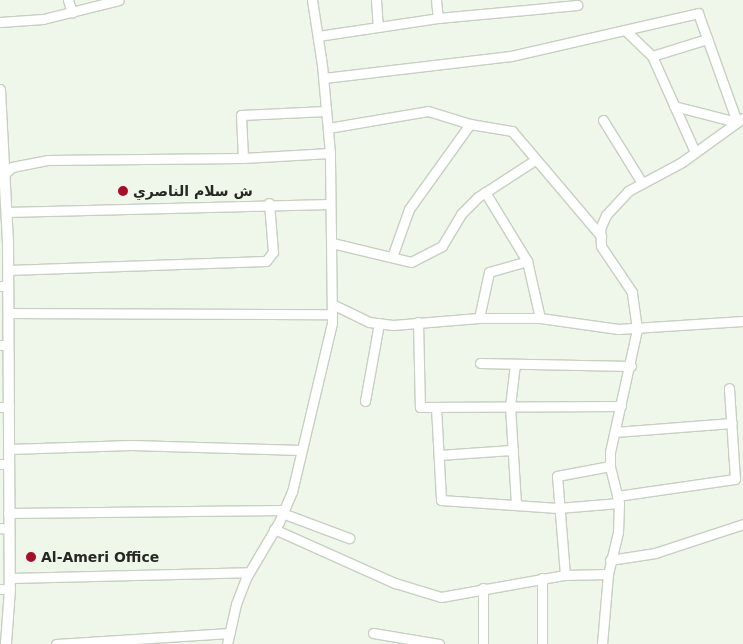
<!DOCTYPE html>
<meta charset="utf-8">
<style>
body{margin:0}
#map{position:relative;width:743px;height:644px;overflow:hidden;background:#eff7ea;font-family:"DejaVu Sans",Cairo,sans-serif}
div>[style]{position:absolute}
.roads{filter:drop-shadow(1px 0 #c7cfc2) drop-shadow(-1px 0 #c7cfc2) drop-shadow(0 1px #c7cfc2) drop-shadow(0 -1px #c7cfc2)}
.minor>*{height:9px;margin:-4.5px;padding:0 4.5px;transform-origin:4.5px;border-radius:4.5px;background:#fff}
.tertiary>*{height:10px;margin:-5px;padding:0 5px;transform-origin:5px;border-radius:5px;background:#fff}
.dots>*{width:14px;height:14px;translate:-50% -50%;box-sizing:border-box;border:2px solid #eff7ea;border-radius:50%}
span{translate:-50% -50%;white-space:nowrap;text-align:center;line-height:1.15;-webkit-text-stroke:4.5px #eff7ea;paint-order:stroke}
.poi-label{font-size:14px;color:#262824;font-weight:700}
.left{translate:0 -50%;text-align:left}
</style>
<div id="map">
<div class="roads">
<div class="minor">
<i style="left:68px;top:0;width:13px;rotate:72deg"></i>
<i style="left:376px;top:0;width:27px;rotate:86deg"></i>
<i style="left:436px;top:0;width:18px;rotate:84deg"></i>
<i style="left:0;top:22px;width:43px;rotate:-4deg"></i>
<i style="left:43px;top:19px;width:78px;rotate:-14deg"></i>
<i style="left:625px;top:30px;width:37px;rotate:44deg"></i>
<i style="left:652px;top:56px;width:58px;rotate:-17.2deg"></i>
<i style="left:318px;top:36px;width:121px;rotate:-8.5deg"></i>
<i style="left:438px;top:18px;width:140px;rotate:-5.3deg"></i>
<i style="left:652px;top:56px;width:105px;rotate:65.9deg"></i>
<i style="left:324px;top:78px;width:188px;rotate:-6.7deg"></i>
<i style="left:511px;top:56px;width:192px;rotate:-12.9deg"></i>
<i style="left:698px;top:13px;width:116px;rotate:70.3deg"></i>
<i style="left:674px;top:106px;width:65px;rotate:14.3deg"></i>
<i style="left:603px;top:120px;width:74px;rotate:58.2deg"></i>
<i style="left:328px;top:128px;width:101px;rotate:-9.6deg"></i>
<i style="left:428px;top:111px;width:44px;rotate:17.2deg"></i>
<i style="left:243px;top:158px;width:43px;rotate:-92.7deg"></i>
<i style="left:241px;top:115px;width:85px;rotate:-2.7deg"></i>
<i style="left:1px;top:177px;width:15px;rotate:-42deg"></i>
<i style="left:12px;top:167px;width:37px;rotate:-11deg"></i>
<i style="left:48px;top:160px;width:195px;rotate:-0.6deg"></i>
<i style="left:243px;top:158px;width:87px;rotate:-3.3deg"></i>
<i style="left:485px;top:192px;width:81px;rotate:58.7deg"></i>
<i style="left:527px;top:261px;width:58px;rotate:77.2deg"></i>
<i style="left:6px;top:212px;width:324px;rotate:-1.4deg"></i>
<i style="left:332px;top:243px;width:81px;rotate:13.5deg"></i>
<i style="left:411px;top:262px;width:35px;rotate:-27deg"></i>
<i style="left:442px;top:246px;width:37px;rotate:-59deg"></i>
<i style="left:461px;top:214px;width:24px;rotate:-45deg"></i>
<i style="left:478px;top:197px;width:68px;rotate:-33deg"></i>
<i style="left:392px;top:257px;width:51px;rotate:-70.5deg"></i>
<i style="left:409px;top:209px;width:105px;rotate:-54.3deg"></i>
<i style="left:470px;top:124px;width:43px;rotate:9.5deg"></i>
<i style="left:512px;top:131px;width:138px;rotate:49.7deg"></i>
<i style="left:8px;top:270px;width:258px;rotate:-2deg"></i>
<i style="left:266px;top:261px;width:11px;rotate:-52deg"></i>
<i style="left:273px;top:252px;width:49px;rotate:-94.7deg"></i>
<i style="left:0;top:286px;width:8px"></i>
<i style="left:332px;top:304px;width:41px;rotate:25.9deg"></i>
<i style="left:369px;top:322px;width:24px;rotate:7deg"></i>
<i style="left:393px;top:325px;width:86px;rotate:-4.7deg"></i>
<i style="left:479px;top:318px;width:61px"></i>
<i style="left:540px;top:318px;width:79px;rotate:8deg"></i>
<i style="left:618px;top:329px;width:125px;rotate:-3.7deg"></i>
<i style="left:8px;top:313px;width:324px;rotate:0.2deg"></i>
<i style="left:479px;top:318px;width:47px;rotate:-77.7deg"></i>
<i style="left:489px;top:272px;width:40px;rotate:-16deg"></i>
<i style="left:418px;top:322px;width:85px;rotate:88.7deg"></i>
<i style="left:420px;top:407px;width:201px;rotate:-0.3deg"></i>
<i style="left:0;top:345px;width:8px"></i>
<i style="left:480px;top:363px;width:151px;rotate:1.1deg"></i>
<i style="left:515px;top:364px;width:42px;rotate:96.8deg"></i>
<i style="left:510px;top:406px;width:97px;rotate:86.5deg"></i>
<i style="left:365px;top:401px;width:79px;rotate:-79.8deg"></i>
<i style="left:0;top:407px;width:9px"></i>
<i style="left:436px;top:407px;width:93px;rotate:86.9deg"></i>
<i style="left:441px;top:500px;width:117px;rotate:3.9deg"></i>
<i style="left:558px;top:508px;width:61px;rotate:-4.7deg"></i>
<i style="left:615px;top:432px;width:117px;rotate:-4.4deg"></i>
<i style="left:9px;top:449px;width:122px;rotate:-1.9deg"></i>
<i style="left:131px;top:445px;width:170px;rotate:1.7deg"></i>
<i style="left:439px;top:455px;width:74px;rotate:-3.9deg"></i>
<i style="left:0;top:464px;width:9px"></i>
<i style="left:617px;top:496px;width:119px;rotate:-8.2deg"></i>
<i style="left:735px;top:479px;width:91px;rotate:-93.8deg"></i>
<i style="left:8px;top:513px;width:275px;rotate:-0.6deg"></i>
<i style="left:282px;top:513px;width:72px;rotate:20.5deg"></i>
<i style="left:0;top:528px;width:8px;rotate:7deg"></i>
<i style="left:274px;top:529px;width:133px;rotate:24.1deg"></i>
<i style="left:395px;top:583px;width:48px;rotate:16.9deg"></i>
<i style="left:441px;top:597px;width:126px;rotate:-10.1deg"></i>
<i style="left:565px;top:575px;width:43px;rotate:-1.3deg"></i>
<i style="left:610px;top:560px;width:46px;rotate:-8.8deg"></i>
<i style="left:655px;top:553px;width:93px;rotate:-18.2deg"></i>
<i style="left:565px;top:575px;width:99px;rotate:-94.6deg"></i>
<i style="left:557px;top:476px;width:54px;rotate:-10.7deg"></i>
<i style="left:10px;top:578px;width:239px;rotate:-1.4deg"></i>
<i style="left:542px;top:578px;width:66px;rotate:90deg"></i>
<i style="left:483px;top:588px;width:56px;rotate:90deg"></i>
<i style="left:0;top:589px;width:10px"></i>
<i style="left:373px;top:633px;width:67px;rotate:9.5deg"></i>
<i style="left:56px;top:644px;width:174px;rotate:-3.6deg"></i>
<i style="left:227px;top:644px;width:41px;rotate:-77.3deg"></i>
<i style="left:236px;top:604px;width:28px;rotate:-69deg"></i>
<i style="left:246px;top:578px;width:65px;rotate:-59.5deg"></i>
<i style="left:279px;top:522px;width:33px;rotate:-67deg"></i>
<i style="left:292px;top:492px;width:174px;rotate:-76.7deg"></i>
<i style="left:332px;top:323px;width:170px;rotate:-90.7deg"></i>
<i style="left:330px;top:153px;width:88px;rotate:-95.2deg"></i>
<i style="left:322px;top:65px;width:66px;rotate:-98.7deg"></i>
<i style="left:602px;top:644px;width:70px;rotate:-85.1deg"></i>
<i style="left:608px;top:574px;width:43px;rotate:-76.6deg"></i>
<i style="left:618px;top:532px;width:29px;rotate:-88deg"></i>
<i style="left:619px;top:503px;width:38px;rotate:-104deg"></i>
<i style="left:610px;top:466px;width:14px;rotate:-90deg"></i>
<i style="left:610px;top:452px;width:126px;rotate:-77.6deg"></i>
<i style="left:637px;top:329px;width:37px;rotate:-98deg"></i>
<i style="left:632px;top:292px;width:55px;rotate:-124deg"></i>
<i style="left:601px;top:246px;width:17px;rotate:-93deg"></i>
<i style="left:600px;top:229px;width:15px;rotate:-67deg"></i>
<i style="left:606px;top:215px;width:33px;rotate:-47deg"></i>
<i style="left:628px;top:191px;width:61px;rotate:-28.2deg"></i>
<i style="left:682px;top:162px;width:75px;rotate:-35.8deg"></i>
</div>
<div class="tertiary">
<i style="left:0;top:90px;width:152px;rotate:87deg"></i>
<i style="left:8px;top:242px;width:347px;rotate:89.7deg"></i>
<i style="left:10px;top:589px;width:55px;rotate:94.2deg"></i>
</div>
</div>
<div class="dots">
<i style="left:123px;top:191px;background:#a70e27"></i>
<i style="left:31px;top:557px;background:#a70e27"></i>
</div>
<div class="poi-label">
<span class="left" style="left:133px;top:191px">ش سلام الناصري</span>
<span class="left" style="left:41px;top:557px">Al-Ameri Office</span>
</div>
</div>
